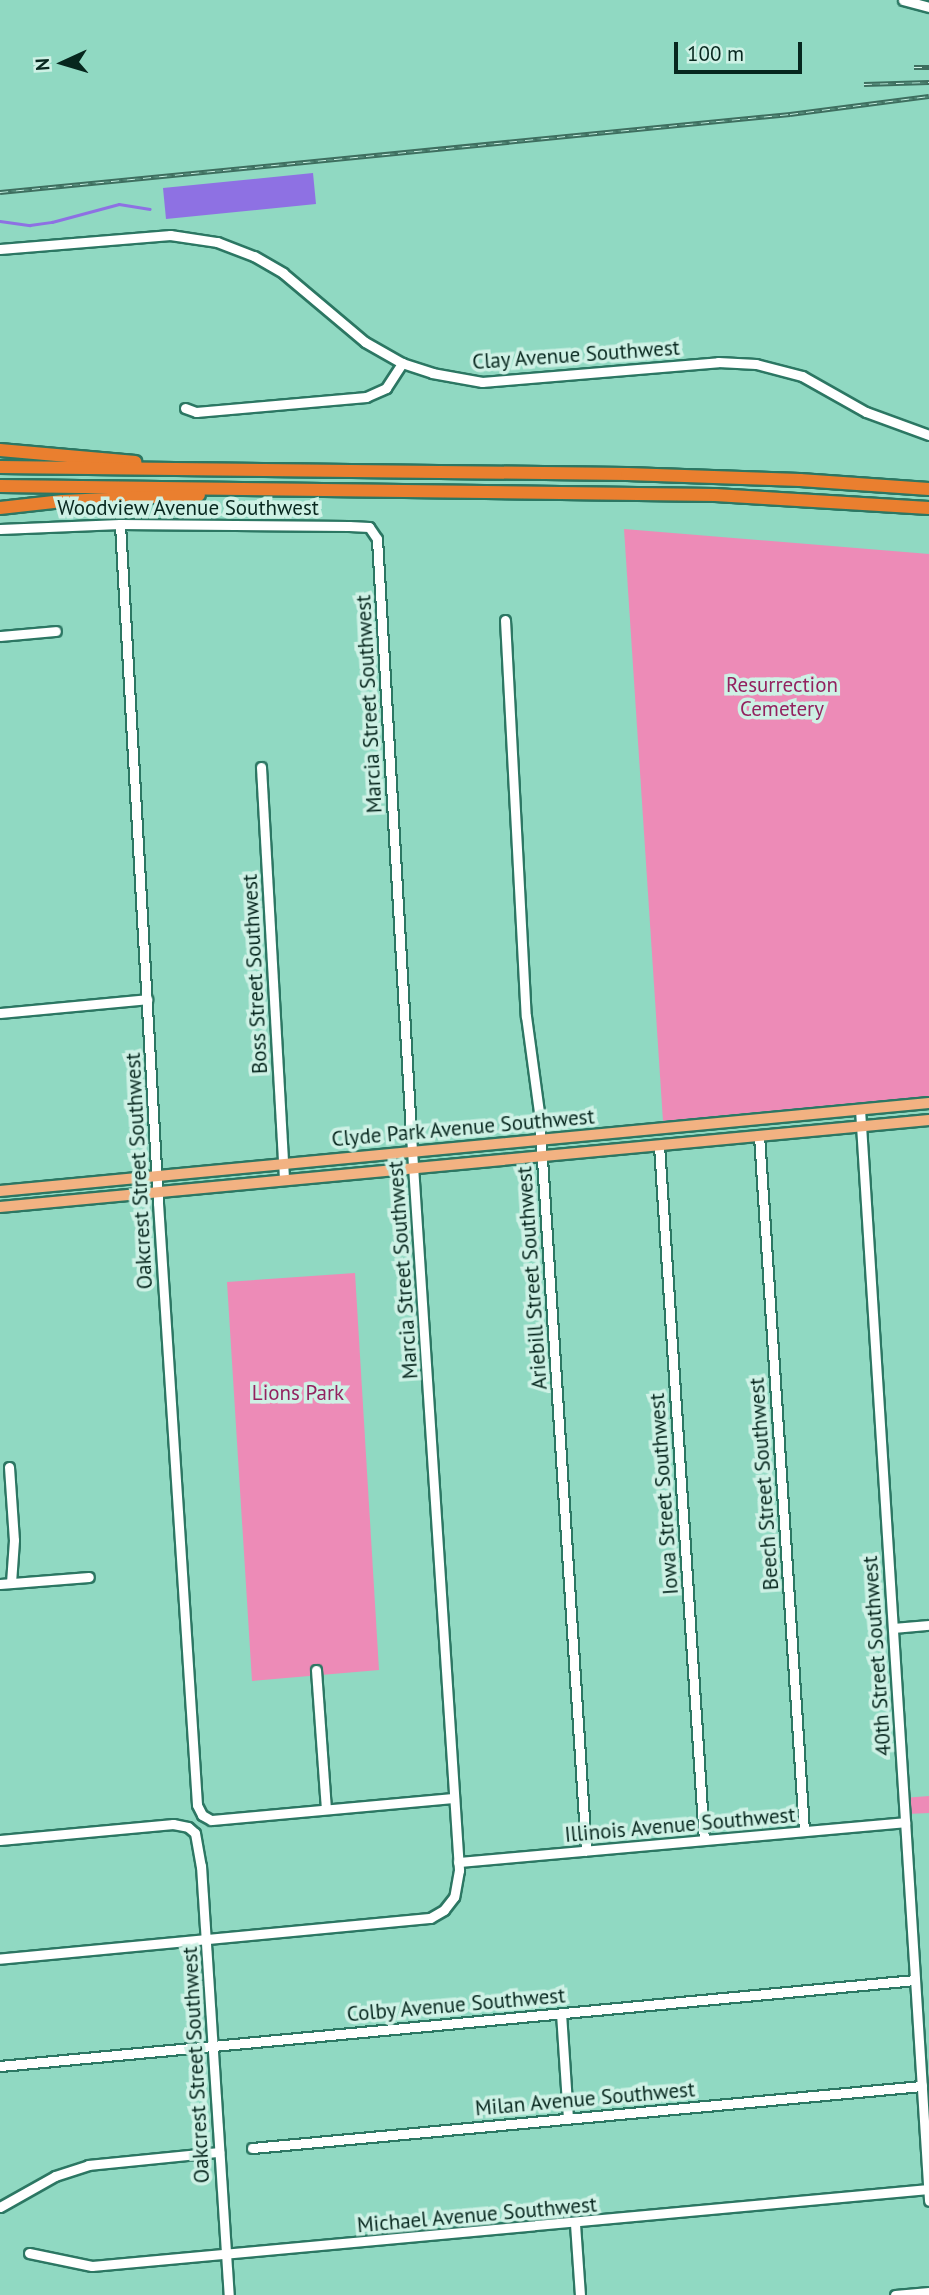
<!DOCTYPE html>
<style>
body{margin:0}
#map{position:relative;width:929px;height:2295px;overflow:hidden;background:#90d9c2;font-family:"PT Sans",sans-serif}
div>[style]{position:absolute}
.green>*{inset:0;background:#ed8bb7}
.water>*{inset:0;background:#8e71e3}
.stream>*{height:2.5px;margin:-1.25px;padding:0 1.25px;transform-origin:1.25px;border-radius:1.25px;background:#8e71e3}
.roads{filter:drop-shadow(2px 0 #2c7763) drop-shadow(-2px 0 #2c7763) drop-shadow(0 2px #2c7763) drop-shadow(0 -2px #2c7763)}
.minor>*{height:9px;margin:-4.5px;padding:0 4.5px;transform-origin:4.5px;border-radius:4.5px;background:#fff}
.major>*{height:10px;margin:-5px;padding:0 5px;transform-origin:5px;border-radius:5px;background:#f2b282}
.highway>*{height:12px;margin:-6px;padding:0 6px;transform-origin:6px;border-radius:6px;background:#ea7f2f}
.rail>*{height:5px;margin-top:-2.5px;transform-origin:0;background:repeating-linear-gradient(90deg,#cef1e5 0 8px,#3e6e5f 0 16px);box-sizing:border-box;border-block:2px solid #3e6e5f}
span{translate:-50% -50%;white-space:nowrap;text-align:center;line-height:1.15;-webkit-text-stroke:7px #cef1e5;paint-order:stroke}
.street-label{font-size:21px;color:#07271e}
.park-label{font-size:21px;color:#93225f}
.north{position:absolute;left:28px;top:28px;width:70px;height:70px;-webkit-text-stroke:5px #cef1e5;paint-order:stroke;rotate:266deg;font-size:19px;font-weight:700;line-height:28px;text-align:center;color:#07271e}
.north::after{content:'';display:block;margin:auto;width:24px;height:32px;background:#07271e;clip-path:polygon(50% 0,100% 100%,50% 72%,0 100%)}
.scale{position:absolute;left:674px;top:42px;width:128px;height:32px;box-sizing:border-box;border:4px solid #07271e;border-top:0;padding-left:9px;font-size:21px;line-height:24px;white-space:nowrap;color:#07271e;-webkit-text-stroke:5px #cef1e5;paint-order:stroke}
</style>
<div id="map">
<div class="green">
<i style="clip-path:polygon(624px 529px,929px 554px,929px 1096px,663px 1121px)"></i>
<i style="clip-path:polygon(355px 1273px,379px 1670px,252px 1681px,227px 1282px)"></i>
<i style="clip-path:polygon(929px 1796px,929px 1813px,907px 1814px,903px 1798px)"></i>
</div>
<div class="water">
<i style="clip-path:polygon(313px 173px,316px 204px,166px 219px,163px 188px)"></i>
</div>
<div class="stream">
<i style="left:0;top:221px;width:30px;rotate:8deg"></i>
<i style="left:30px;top:225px;width:22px;rotate:-8deg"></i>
<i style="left:52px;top:222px;width:69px;rotate:-15deg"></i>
<i style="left:119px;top:204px;width:31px;rotate:9deg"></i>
</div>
<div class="roads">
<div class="minor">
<i style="left:903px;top:0;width:27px;rotate:15deg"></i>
<i style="left:0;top:249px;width:171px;rotate:-4.7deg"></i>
<i style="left:170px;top:235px;width:48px;rotate:8.5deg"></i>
<i style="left:217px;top:242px;width:40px;rotate:21deg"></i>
<i style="left:254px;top:256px;width:34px;rotate:30deg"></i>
<i style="left:283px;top:273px;width:107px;rotate:40.1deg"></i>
<i style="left:365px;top:342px;width:43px;rotate:29.6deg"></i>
<i style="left:402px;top:363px;width:32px;rotate:18deg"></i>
<i style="left:432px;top:373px;width:51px;rotate:10.2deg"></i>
<i style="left:482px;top:382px;width:237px;rotate:-4.8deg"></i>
<i style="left:718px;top:362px;width:38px;rotate:3deg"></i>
<i style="left:756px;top:364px;width:48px;rotate:14.6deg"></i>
<i style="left:802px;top:376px;width:73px;rotate:29.4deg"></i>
<i style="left:866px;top:412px;width:67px;rotate:20.1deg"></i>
<i style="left:185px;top:408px;width:12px;rotate:20deg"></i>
<i style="left:196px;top:412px;width:171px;rotate:-5deg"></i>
<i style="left:366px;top:397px;width:22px;rotate:-24deg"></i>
<i style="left:386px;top:388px;width:30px;rotate:-57deg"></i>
<i style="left:120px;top:524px;width:680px;rotate:86.8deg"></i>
<i style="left:158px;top:1203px;width:603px;rotate:86.29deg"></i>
<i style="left:197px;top:1805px;width:11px;rotate:63deg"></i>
<i style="left:202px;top:1815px;width:10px;rotate:29deg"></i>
<i style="left:211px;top:1820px;width:244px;rotate:-5.2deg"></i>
<i style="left:0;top:529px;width:120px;rotate:-2.4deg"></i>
<i style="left:120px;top:524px;width:229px;rotate:0.5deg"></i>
<i style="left:349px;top:526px;width:20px;rotate:3deg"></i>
<i style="left:369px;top:527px;width:14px;rotate:56deg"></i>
<i style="left:377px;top:539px;width:597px;rotate:86.73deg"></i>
<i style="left:411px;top:1135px;width:737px;rotate:86.26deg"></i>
<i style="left:459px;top:1870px;width:27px;rotate:100deg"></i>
<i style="left:454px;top:1897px;width:16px;rotate:128deg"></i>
<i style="left:444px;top:1910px;width:16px;rotate:150deg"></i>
<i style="left:430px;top:1918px;width:432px;rotate:174.6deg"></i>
<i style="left:505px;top:620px;width:397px;rotate:87deg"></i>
<i style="left:526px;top:1016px;width:97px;rotate:82.3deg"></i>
<i style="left:539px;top:1112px;width:740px;rotate:86.36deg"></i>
<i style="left:0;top:636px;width:56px;rotate:-5.1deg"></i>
<i style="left:261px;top:767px;width:413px;rotate:86.8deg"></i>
<i style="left:0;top:1013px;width:148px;rotate:-5.4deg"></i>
<i style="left:860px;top:1109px;width:1094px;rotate:86.38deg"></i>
<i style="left:759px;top:1135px;width:697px;rotate:86.3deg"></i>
<i style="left:659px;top:1145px;width:696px;rotate:86.3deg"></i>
<i style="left:9px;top:1467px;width:73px;rotate:86.1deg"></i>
<i style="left:14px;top:1540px;width:43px;rotate:94deg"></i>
<i style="left:0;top:1584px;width:89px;rotate:-4.5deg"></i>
<i style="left:893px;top:1628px;width:36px;rotate:-5deg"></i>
<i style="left:316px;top:1670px;width:139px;rotate:85.9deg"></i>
<i style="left:0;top:1840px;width:174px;rotate:-5.3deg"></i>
<i style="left:173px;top:1824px;width:15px;rotate:11deg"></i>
<i style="left:188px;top:1827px;width:9px;rotate:41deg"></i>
<i style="left:195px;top:1833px;width:34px;rotate:80deg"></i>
<i style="left:201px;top:1866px;width:430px;rotate:86.3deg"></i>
<i style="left:458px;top:1862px;width:449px;rotate:-5.1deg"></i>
<i style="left:561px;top:2013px;width:106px;rotate:86.2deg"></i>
<i style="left:0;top:2066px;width:919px;rotate:-5.37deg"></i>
<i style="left:252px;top:2148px;width:673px;rotate:-5.29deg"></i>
<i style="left:0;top:2207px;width:63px;rotate:-29.4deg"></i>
<i style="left:55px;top:2176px;width:35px;rotate:-18deg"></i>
<i style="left:88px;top:2165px;width:132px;rotate:-5.7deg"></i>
<i style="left:575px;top:2224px;width:71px;rotate:86deg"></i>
<i style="left:29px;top:2253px;width:64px;rotate:11.7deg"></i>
<i style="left:92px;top:2266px;width:840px;rotate:-5.26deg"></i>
<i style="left:895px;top:2295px;width:34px;rotate:-5deg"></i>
</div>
<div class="major">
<i style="left:0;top:1191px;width:933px;rotate:-5.41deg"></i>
<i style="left:0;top:1207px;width:933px;rotate:-5.35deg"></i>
</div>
<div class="highway">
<i style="left:0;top:450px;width:136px;rotate:5.1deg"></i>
<i style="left:0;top:467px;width:627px;rotate:0.64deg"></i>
<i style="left:627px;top:474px;width:173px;rotate:2deg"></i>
<i style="left:800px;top:480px;width:129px;rotate:4deg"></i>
<i style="left:0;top:486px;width:715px;rotate:0.72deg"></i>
<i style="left:715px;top:495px;width:214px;rotate:3.5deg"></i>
<i style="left:0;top:508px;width:63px;rotate:-6.3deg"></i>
<i style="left:63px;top:501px;width:136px;rotate:-2.5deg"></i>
</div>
</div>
<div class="rail">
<i style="left:914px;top:67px;width:15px"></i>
<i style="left:864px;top:84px;width:65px;rotate:-1.8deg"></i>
<i style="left:0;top:192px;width:794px;rotate:-5.64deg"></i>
<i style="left:790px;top:114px;width:140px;rotate:-7.4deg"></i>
</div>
<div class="street-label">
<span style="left:576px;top:355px;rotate:-4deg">Clay Avenue Southwest</span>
<span style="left:188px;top:508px">Woodview Avenue Southwest</span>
<span style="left:369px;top:704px;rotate:-93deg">Marcia Street Southwest</span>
<span style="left:255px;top:974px;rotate:-93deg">Boss Street Southwest</span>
<span style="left:463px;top:1128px;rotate:-5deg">Clyde Park Avenue Southwest</span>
<span style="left:139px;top:1171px;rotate:-93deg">Oakcrest Street Southwest</span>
<span style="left:403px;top:1270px;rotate:-94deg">Marcia Street Southwest</span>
<span style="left:532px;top:1278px;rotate:-94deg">Ariebill Street Southwest</span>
<span style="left:764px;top:1484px;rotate:-94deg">Beech Street Southwest</span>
<span style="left:664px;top:1494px;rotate:-94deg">Iowa Street Southwest</span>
<span style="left:877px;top:1656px;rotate:-94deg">40th Street Southwest</span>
<span style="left:680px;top:1825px;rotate:-5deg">Illinois Avenue Southwest</span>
<span style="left:456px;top:2005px;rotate:-5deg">Colby Avenue Southwest</span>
<span style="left:196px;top:2065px;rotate:-93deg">Oakcrest Street Southwest</span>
<span style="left:585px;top:2099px;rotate:-5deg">Milan Avenue Southwest</span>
<span style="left:477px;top:2215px;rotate:-5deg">Michael Avenue Southwest</span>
</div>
<div class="park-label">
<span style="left:782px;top:697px">Resurrection<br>Cemetery</span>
<span style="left:298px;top:1393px">Lions Park</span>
</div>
<div class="north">N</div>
<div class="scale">100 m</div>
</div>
